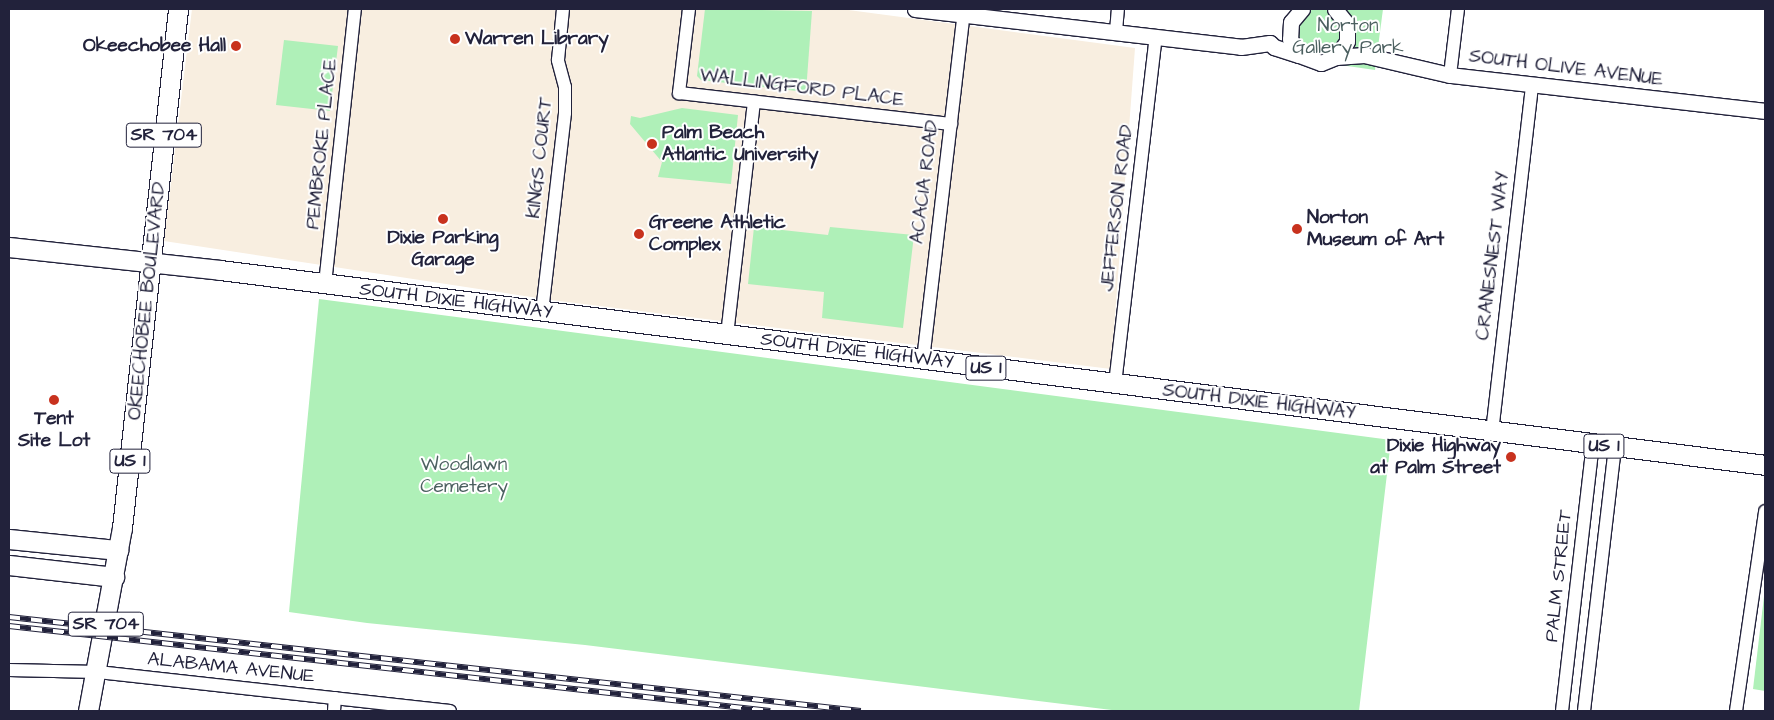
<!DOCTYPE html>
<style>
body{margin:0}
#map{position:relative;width:1774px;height:720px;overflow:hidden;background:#fff;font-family:"Architects Daughter",sans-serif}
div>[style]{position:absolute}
.built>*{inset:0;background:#f8eee0}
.green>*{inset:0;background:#aff0b8}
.roads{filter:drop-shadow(1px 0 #22223b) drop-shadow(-1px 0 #22223b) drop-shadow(0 1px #22223b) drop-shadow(0 -1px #22223b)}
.minor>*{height:12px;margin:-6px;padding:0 6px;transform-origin:6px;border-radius:6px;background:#fff}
.tertiary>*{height:15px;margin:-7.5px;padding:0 7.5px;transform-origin:7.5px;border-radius:7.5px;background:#fff}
.primary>*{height:19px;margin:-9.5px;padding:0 9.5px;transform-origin:9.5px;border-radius:9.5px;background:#fff}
.rail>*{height:5.5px;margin-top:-2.75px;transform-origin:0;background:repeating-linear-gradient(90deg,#fff 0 11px,#22223b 0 22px);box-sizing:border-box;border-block:1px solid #22223b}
.dots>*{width:14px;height:14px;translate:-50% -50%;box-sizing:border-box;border:2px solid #fff;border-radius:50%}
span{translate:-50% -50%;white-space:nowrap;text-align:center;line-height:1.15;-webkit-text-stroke:4px #fff;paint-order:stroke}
.shield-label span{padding:1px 4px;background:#fff;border:1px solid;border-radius:4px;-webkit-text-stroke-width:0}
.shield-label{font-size:18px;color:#22223b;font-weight:700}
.park-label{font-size:19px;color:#4c6060}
.poi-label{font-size:19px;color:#22223b;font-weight:700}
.left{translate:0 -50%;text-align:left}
.right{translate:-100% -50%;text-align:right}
.street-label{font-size:19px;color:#22223b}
.frame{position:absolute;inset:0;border:10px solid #22223b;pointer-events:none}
</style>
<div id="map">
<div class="built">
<i style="clip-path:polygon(192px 9px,841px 9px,1135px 48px,1111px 369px,551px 300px,164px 241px)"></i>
</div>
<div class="green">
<i style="clip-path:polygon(705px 9px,812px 11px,806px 92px,701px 80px,697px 76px)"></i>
<i style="clip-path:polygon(1291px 9px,1383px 9px,1375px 70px,1278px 56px)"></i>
<i style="clip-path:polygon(284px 40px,338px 46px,330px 111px,276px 105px)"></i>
<i style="clip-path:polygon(682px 108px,738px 115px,731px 184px,658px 177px,662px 162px,630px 124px,631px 116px,640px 118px)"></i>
<i style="clip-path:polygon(754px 227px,828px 235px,830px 227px,914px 235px,903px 328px,822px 318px,824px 292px,748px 284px)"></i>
<i style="clip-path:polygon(319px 299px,1391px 440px,1359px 711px,1120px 711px,585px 645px,367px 623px,289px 612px)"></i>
<i style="clip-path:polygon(1765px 588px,1765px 691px,1753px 689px)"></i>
</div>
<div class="roads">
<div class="minor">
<i style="left:689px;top:9px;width:85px;rotate:96.8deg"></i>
<i style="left:679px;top:93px;width:274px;rotate:6.5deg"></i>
<i style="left:1116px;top:31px;width:22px;rotate:-85deg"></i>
<i style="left:1450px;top:75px;width:66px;rotate:-83.1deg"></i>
<i style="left:325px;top:284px;width:277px;rotate:-83.8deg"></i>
<i style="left:542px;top:312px;width:200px;rotate:-83.4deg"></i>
<i style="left:565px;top:113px;width:26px;rotate:-90deg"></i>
<i style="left:565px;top:87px;width:28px;rotate:-105deg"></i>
<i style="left:558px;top:60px;width:51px;rotate:-84.4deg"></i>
<i style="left:727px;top:335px;width:235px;rotate:-83.4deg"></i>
<i style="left:923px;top:360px;width:353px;rotate:-83.3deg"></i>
<i style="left:1115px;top:384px;width:350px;rotate:-83.3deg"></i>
<i style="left:1492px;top:432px;width:350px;rotate:-83.4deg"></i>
<i style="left:9px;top:670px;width:89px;rotate:1.3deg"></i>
<i style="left:98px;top:672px;width:354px;rotate:6.3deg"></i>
<i style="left:334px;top:711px;width:13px;rotate:-86deg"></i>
<i style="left:1562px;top:711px;width:268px;rotate:-83.4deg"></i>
<i style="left:1584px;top:711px;width:266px;rotate:-83.3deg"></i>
<i style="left:1736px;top:711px;width:202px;rotate:-81.7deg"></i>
</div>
<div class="tertiary">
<i style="left:915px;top:9px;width:328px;rotate:6.6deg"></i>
<i style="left:1241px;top:47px;width:29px;rotate:-8deg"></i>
<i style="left:1270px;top:43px;width:6px;rotate:45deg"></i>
<i style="left:1274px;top:47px;width:26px;rotate:18deg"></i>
<i style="left:1302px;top:9px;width:17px;rotate:130deg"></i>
<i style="left:1291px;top:22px;width:17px;rotate:93deg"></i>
<i style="left:1290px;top:39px;width:18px;rotate:61deg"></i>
<i style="left:1299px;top:55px;width:23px;rotate:20deg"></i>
<i style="left:1321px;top:63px;width:16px;rotate:-22deg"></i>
<i style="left:1336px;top:57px;width:19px;rotate:-55deg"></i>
<i style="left:1347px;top:41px;width:17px;rotate:-90deg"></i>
<i style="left:1347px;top:24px;width:19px;rotate:-129deg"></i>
<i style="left:1336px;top:57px;width:28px;rotate:-4deg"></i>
<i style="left:1364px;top:55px;width:88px;rotate:13.1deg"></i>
<i style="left:1450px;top:75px;width:317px;rotate:6.5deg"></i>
</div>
<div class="primary">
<i style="left:9px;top:247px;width:212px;rotate:6.2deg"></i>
<i style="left:220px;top:270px;width:1557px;rotate:7.19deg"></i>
<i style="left:9px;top:539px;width:110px;rotate:5.8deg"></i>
<i style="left:9px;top:565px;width:106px;rotate:6.5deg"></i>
<i style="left:88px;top:711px;width:186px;rotate:-79.5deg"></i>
<i style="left:122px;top:528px;width:522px;rotate:-83.84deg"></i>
</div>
</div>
<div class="rail">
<i style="left:9px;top:617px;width:857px;rotate:6.3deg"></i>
<i style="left:9px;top:626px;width:766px;rotate:6.37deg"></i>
</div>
<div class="dots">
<i style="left:455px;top:39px;background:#c8321e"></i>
<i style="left:236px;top:46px;background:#c8321e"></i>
<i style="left:652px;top:144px;background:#c8321e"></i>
<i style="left:443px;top:219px;background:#c8321e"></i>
<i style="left:1297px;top:229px;background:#c8321e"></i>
<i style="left:639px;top:234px;background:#c8321e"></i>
<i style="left:54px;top:400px;background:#c8321e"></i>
<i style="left:1511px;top:457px;background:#c8321e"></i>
</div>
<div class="shield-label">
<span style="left:164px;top:135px">SR 704</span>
<span style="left:986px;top:368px">US 1</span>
<span style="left:1604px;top:446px">US 1</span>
<span style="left:130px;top:461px">US 1</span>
<span style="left:106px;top:624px">SR 704</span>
</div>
<div class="park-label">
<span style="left:1348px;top:37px">Norton<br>Gallery Park</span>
<span style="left:464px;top:476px">Woodlawn<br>Cemetery</span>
</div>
<div class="poi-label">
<span class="left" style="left:465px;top:39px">Warren Library</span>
<span class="right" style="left:226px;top:46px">Okeechobee Hall</span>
<span class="left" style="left:662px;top:144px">Palm Beach<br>Atlantic University</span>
<span class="left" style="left:1307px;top:229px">Norton<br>Museum of Art</span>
<span class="left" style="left:649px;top:234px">Greene Athletic<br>Complex</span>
<span style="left:443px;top:249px">Dixie Parking<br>Garage</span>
<span style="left:54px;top:430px">Tent<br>Site Lot</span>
<span class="right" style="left:1501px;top:457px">Dixie Highway<br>at Palm Street</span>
</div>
<div class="street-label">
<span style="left:1566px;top:68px;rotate:7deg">SOUTH OLIVE AVENUE</span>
<span style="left:802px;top:88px;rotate:7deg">WALLINGFORD PLACE</span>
<span style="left:322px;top:144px;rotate:-84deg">PEMBROKE PLACE</span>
<span style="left:540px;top:158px;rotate:-84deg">KINGS COURT</span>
<span style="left:925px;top:182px;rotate:-83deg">ACACIA ROAD</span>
<span style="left:1117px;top:208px;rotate:-83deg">JEFFERSON ROAD</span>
<span style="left:1493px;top:256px;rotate:-83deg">CRANESNEST WAY</span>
<span style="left:147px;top:301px;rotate:-84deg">OKEECHOBEE BOULEVARD</span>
<span style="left:456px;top:301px;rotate:7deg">SOUTH DIXIE HIGHWAY</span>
<span style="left:857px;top:351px;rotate:7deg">SOUTH DIXIE HIGHWAY</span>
<span style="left:1259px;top:402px;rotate:7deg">SOUTH DIXIE HIGHWAY</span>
<span style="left:1559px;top:576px;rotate:-84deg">PALM STREET</span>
<span style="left:231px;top:668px;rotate:6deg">ALABAMA AVENUE</span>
</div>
<div class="frame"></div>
</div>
